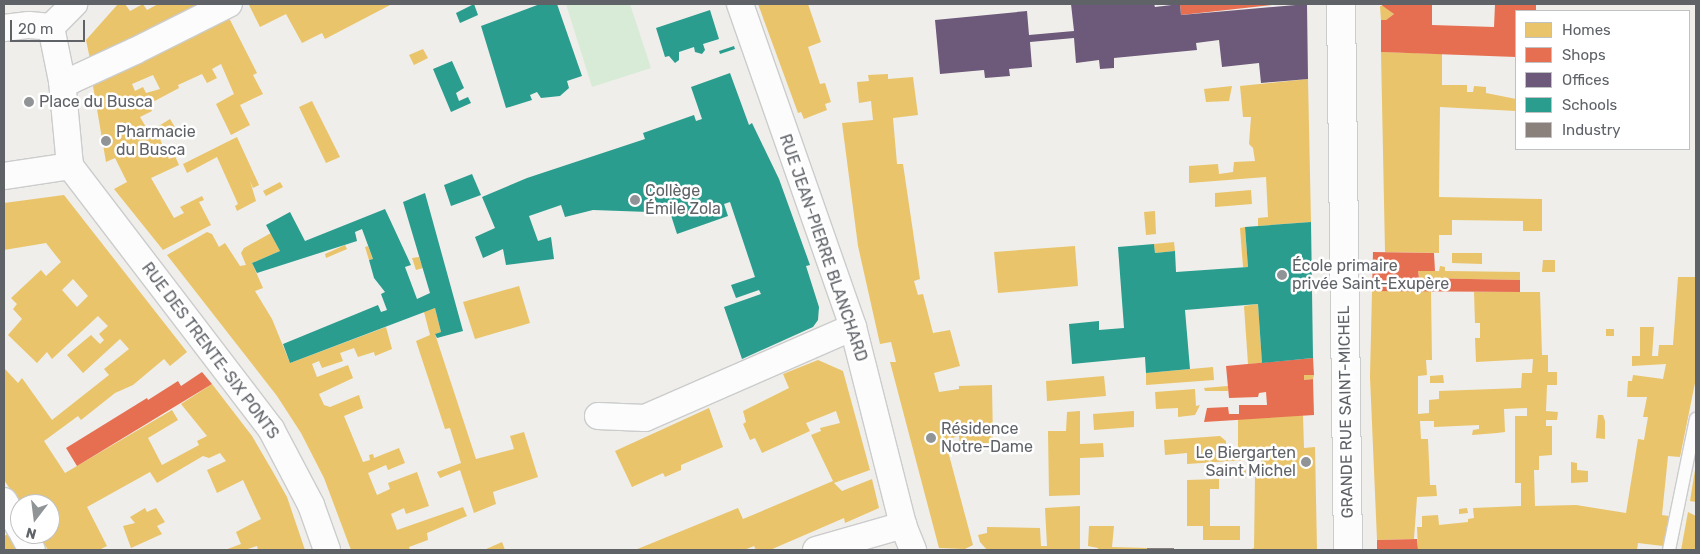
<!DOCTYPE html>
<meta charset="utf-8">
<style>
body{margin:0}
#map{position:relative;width:1700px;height:554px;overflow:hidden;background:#efeeea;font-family:Rubik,sans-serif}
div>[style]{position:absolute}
.green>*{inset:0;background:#d8ebd6}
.homes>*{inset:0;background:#e9c46a}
.shops>*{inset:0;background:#e76f51}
.offices>*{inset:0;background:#6d597a}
.schools>*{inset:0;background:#2a9d8f}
.industry>*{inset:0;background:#8a817c}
.roads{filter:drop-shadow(1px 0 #cbcccc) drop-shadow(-1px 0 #cbcccc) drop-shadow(0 1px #cbcccc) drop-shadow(0 -1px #cbcccc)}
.lane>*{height:12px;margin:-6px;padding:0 6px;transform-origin:6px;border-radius:6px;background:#fdfcfc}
.street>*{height:26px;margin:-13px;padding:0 13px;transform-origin:13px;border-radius:13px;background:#fdfcfc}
.secondary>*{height:28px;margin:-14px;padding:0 14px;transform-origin:14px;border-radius:14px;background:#fdfcfc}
.dots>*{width:14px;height:14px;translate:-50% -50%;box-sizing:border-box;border:2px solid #fff;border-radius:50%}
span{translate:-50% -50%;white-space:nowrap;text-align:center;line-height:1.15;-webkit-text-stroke:5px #fff;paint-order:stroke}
.poi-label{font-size:16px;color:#5f6368}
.left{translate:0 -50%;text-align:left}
.right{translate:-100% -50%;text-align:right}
.street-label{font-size:16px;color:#5f6368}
.frame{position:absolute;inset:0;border:5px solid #5f6368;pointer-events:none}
.legend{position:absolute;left:1515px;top:10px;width:175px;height:140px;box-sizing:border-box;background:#fff;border:1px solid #bfc1c3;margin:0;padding:6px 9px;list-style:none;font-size:15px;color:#5f6368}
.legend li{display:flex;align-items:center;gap:10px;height:25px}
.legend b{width:25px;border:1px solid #bfc1c3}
.north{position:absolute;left:10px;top:494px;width:50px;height:50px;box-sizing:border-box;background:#fff;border:1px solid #bfc1c3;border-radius:50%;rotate:195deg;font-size:14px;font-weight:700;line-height:20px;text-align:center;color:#5f6368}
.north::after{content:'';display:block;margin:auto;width:18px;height:22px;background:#919496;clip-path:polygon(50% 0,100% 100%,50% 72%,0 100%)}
.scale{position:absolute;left:10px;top:20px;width:75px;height:22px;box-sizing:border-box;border:2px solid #5f6368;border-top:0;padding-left:6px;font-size:15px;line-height:18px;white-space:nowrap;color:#5f6368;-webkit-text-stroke:4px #fff;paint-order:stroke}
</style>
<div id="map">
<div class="green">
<i style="clip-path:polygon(566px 4px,630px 4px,651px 68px,592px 87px)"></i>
</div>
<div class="homes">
<i style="clip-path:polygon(118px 4px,125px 4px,130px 11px,143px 4px,147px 10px,158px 4px,201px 4px,90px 59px,86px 40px)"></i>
<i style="clip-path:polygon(252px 4px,392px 4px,325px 39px,322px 33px,302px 43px,286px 14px,260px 27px,249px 5px)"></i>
<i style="clip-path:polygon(758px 4px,808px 4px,821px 42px,808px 47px,820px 84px,825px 83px,831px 102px,825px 104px,827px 110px,804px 119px,801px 112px,798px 113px)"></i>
<i style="clip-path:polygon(1380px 6px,1386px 6px,1394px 14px,1386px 20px,1381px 20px)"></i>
<i style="clip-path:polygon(evenodd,228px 16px,257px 73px,253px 75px,263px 94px,240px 105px,250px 125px,231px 135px,216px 104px,234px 94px,221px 64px,212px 69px,217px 78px,207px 83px,202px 74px,178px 85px,179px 88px,149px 104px,152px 111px,140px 117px,149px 132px,170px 119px,176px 129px,159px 137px,169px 159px,175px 156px,179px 165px,151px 178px,174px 218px,184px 213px,180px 207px,202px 196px,204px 200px,199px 202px,211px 225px,163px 250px,114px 189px,127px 182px,115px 158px,106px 162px,93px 86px,228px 16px,153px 75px,160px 89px,146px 93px,143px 87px,135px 91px,132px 84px,153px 75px)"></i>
<i style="clip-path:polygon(423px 49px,428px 58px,414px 65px,409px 55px)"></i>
<i style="clip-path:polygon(1381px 52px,1442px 54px,1442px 85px,1467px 85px,1467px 92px,1473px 92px,1474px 86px,1486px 87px,1486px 93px,1516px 99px,1516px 111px,1440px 107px,1439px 197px,1542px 199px,1542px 231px,1523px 231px,1523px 221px,1452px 220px,1452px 235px,1439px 235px,1439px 253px,1385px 252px)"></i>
<i style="clip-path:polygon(888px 74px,888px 79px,913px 77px,918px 115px,893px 118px,897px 164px,903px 164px,920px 279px,914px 281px,918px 295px,923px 294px,933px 333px,950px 330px,960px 366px,934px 373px,939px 392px,959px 389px,959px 386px,992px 385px,993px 443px,960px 444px,959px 436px,945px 440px,973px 545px,965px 549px,939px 548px,890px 362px,896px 362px,891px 342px,880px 344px,858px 246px,842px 123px,873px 120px,871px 101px,859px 103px,857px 82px,869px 81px,868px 75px)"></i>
<i style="clip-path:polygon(1308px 79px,1311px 222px,1258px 226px,1258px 218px,1268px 217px,1266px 177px,1189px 183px,1189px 166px,1218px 164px,1219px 174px,1233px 172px,1234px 162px,1255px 161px,1253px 148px,1249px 144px,1251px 117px,1243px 117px,1240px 86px)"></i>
<i style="clip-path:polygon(1232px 86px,1229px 101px,1206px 102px,1204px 89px)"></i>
<i style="clip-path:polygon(312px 101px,340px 157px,326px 163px,299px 107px)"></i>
<i style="clip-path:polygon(237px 137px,259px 185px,253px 188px,250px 181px,256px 201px,237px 211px,235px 206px,238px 204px,217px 157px,187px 173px,183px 164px)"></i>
<i style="clip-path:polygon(280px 182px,283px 187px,266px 196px,263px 191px)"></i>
<i style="clip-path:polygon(1251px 190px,1252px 204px,1215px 207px,1215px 193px)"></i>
<i style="clip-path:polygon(evenodd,64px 195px,187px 352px,170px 366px,164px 359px,133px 385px,115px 393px,81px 420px,78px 416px,44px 441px,65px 473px,172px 410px,178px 420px,148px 438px,162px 465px,199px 445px,197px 441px,207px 436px,181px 404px,212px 384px,252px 436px,273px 472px,287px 497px,305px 550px,258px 550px,257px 546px,245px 550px,225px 550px,241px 544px,236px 532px,261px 519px,243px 480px,217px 493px,207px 470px,226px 461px,220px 453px,209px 458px,203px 456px,157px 483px,150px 472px,87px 507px,107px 546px,99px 550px,48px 550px,38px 534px,50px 534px,50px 504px,20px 504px,4px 480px,4px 368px,18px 383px,22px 378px,52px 420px,109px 375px,104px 369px,129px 349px,120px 339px,83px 373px,67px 355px,91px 335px,100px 344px,104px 340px,99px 334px,108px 326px,98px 316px,52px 359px,47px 352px,37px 363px,8px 335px,22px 319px,13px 309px,17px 304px,11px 298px,41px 270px,46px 276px,61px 262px,46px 243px,4px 250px,4px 203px,64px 195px,73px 279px,88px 296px,77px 307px,62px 290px,73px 279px)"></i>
<i style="clip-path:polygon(1155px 211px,1156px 234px,1146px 235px,1144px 212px)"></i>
<i style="clip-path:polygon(1245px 227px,1248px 267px,1243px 267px,1240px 228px)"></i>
<i style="clip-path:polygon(207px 232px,212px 234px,219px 247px,225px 243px,240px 266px,246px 265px,241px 253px,244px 248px,271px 233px,280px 251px,252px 263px,263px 288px,255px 291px,272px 319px,290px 363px,386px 327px,392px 349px,375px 356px,374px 352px,358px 357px,354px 348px,340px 353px,343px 361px,322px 368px,319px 361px,312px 364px,317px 377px,348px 365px,353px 378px,319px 394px,324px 405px,330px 407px,359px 395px,363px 408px,344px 416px,363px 462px,370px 460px,369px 455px,373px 454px,374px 458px,399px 448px,405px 463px,388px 470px,386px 465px,368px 473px,377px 495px,390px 489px,388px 483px,417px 472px,429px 506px,406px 514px,404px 508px,391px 514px,397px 530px,463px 507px,467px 516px,427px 533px,428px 540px,409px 547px,410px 550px,351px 550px,324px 478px,301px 433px,277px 396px,167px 255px)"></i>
<i style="clip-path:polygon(1174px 242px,1175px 251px,1155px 253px,1154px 244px)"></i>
<i style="clip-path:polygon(345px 245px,347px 249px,326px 258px,325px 254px)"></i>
<i style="clip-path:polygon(368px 246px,373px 259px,369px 260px,365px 247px)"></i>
<i style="clip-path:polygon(1075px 246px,1078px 286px,998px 293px,994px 252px)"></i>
<i style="clip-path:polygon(1452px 253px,1482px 253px,1482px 264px,1452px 263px)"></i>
<i style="clip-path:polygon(419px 257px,423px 268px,416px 270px,412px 258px)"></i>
<i style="clip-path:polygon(1543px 260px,1555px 260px,1555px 272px,1542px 272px)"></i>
<i style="clip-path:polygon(1440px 266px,1445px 267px,1445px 271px,1520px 272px,1520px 280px,1419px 278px,1418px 271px,1439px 271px)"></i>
<i style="clip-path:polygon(1678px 277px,1696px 277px,1696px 378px,1680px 457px,1668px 456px,1662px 515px,1669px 516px,1663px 546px,1638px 543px,1637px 550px,1418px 550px,1417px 527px,1422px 527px,1422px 516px,1438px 515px,1439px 525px,1468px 522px,1468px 519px,1474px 518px,1473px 508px,1521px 506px,1521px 483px,1515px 483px,1515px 416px,1527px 416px,1527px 408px,1504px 409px,1505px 432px,1497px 433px,1472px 435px,1473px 430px,1479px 429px,1479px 425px,1434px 427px,1434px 421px,1420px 421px,1421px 439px,1428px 439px,1430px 485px,1436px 485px,1437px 496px,1417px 497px,1414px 539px,1377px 540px,1370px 377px,1372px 291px,1431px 291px,1432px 360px,1426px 360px,1427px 375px,1418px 376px,1418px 414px,1429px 413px,1429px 400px,1439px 399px,1439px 391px,1521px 388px,1522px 373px,1532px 373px,1533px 359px,1476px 362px,1475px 338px,1480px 338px,1480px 323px,1475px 323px,1474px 292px,1540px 292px,1542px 355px,1548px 355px,1548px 372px,1557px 372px,1557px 385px,1547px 385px,1546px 411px,1558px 412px,1557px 420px,1546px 420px,1546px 426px,1552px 426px,1552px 455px,1539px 456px,1539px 470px,1534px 470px,1535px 506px,1576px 505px,1626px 513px,1638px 439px,1644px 440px,1648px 417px,1643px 417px,1647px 397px,1627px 397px,1628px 381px,1632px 381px,1633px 375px,1663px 379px,1666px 364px,1632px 366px,1632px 356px,1640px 356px,1640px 327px,1654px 327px,1652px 356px,1658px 356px,1659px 345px,1673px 345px)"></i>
<i style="clip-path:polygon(519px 286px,530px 323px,475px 339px,463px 302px)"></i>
<i style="clip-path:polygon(1258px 304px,1262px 363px,1248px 364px,1244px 306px)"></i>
<i style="clip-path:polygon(435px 308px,441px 332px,435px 334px,476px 459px,514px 449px,510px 436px,524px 432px,538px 477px,493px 492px,496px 504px,474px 513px,460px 470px,440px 478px,437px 472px,461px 463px,450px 428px,445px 429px,416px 341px,430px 335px,424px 312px)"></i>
<i style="clip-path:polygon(1606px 329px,1614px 329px,1614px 336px,1606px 336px)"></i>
<i style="clip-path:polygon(818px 360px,843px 371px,870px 470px,834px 483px,842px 491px,872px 479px,879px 508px,845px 523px,844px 518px,770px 550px,756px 550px,754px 546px,744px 550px,635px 550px,738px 508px,743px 519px,833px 481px,811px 435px,821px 431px,820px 428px,840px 423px,836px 411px,806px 423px,810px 431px,762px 453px,755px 438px,750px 440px,743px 424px,746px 422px,743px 411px,789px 388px,783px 374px)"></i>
<i style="clip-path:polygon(1213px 367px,1214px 380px,1146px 385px,1146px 373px)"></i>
<i style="clip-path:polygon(1304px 375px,1314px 375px,1313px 379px,1304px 380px)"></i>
<i style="clip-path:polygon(1443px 375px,1444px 383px,1430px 383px,1430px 376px)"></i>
<i style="clip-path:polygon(1104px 376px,1106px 396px,1047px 401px,1046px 381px)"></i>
<i style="clip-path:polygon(1228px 386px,1228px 391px,1205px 391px,1204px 388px)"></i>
<i style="clip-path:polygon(1195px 389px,1196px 406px,1200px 405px,1195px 415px,1178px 417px,1178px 408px,1156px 409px,1155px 392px)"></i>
<i style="clip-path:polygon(709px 408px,723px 447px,681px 465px,681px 470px,665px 477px,663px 473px,632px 487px,615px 451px)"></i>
<i style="clip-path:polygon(1080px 411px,1080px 444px,1103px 443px,1104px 457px,1080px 458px,1080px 495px,1049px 496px,1048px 431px,1066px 431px,1067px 412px)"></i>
<i style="clip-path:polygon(1134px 411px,1134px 427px,1094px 430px,1093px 414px)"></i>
<i style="clip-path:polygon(1303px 415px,1304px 448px,1315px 447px,1317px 550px,1249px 550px,1254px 548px,1255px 477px,1261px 477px,1261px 459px,1187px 464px,1187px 453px,1165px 455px,1164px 440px,1220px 436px,1226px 441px,1226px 452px,1238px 451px,1238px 419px)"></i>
<i style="clip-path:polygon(1598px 415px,1603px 415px,1605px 421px,1605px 439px,1596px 438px)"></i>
<i style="clip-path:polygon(1571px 462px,1577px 463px,1577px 470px,1588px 471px,1588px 482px,1571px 483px)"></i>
<i style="clip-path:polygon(1222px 467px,1246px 467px,1246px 478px,1223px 478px)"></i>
<i style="clip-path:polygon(1695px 470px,1696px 470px,1696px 502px,1690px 501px)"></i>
<i style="clip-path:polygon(1219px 479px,1219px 489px,1210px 489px,1210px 526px,1240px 526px,1240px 540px,1203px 540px,1203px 526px,1187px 526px,1187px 480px)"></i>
<i style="clip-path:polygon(1080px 506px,1080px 550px,987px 550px,980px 542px,978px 535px,987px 533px,987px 527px,1040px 528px,1041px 546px,1047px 546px,1045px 508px)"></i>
<i style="clip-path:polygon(145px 508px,147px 512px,156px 508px,165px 522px,157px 526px,162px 534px,131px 548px,123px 526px,135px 523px,130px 517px)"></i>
<i style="clip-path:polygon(1467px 508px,1468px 513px,1459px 514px,1459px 509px)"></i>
<i style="clip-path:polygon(1688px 512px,1696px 516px,1696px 550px,1681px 550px)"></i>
<i style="clip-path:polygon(1089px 526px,1114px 526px,1112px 547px,1147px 548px,1147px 550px,1098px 550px,1098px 548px,1088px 546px)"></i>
<i style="clip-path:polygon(10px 533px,21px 550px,4px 550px,4px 536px)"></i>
<i style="clip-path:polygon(502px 542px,505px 550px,484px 550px)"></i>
</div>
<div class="shops">
<i style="clip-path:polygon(1180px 4px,1272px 4px,1272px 5px,1181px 15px)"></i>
<i style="clip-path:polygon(1380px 4px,1432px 4px,1432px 25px,1494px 27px,1495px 4px,1536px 4px,1536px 11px,1516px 11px,1516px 57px,1381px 52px,1381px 20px,1386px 20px,1394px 14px)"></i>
<i style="clip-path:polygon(1373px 252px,1434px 253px,1435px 271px,1418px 271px,1419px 278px,1520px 280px,1520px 292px,1372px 291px)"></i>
<i style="clip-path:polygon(1313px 358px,1314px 375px,1304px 375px,1304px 380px,1313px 379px,1314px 415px,1204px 422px,1207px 408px,1228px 407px,1229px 414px,1239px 414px,1239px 405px,1267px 405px,1266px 392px,1259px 393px,1258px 397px,1229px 398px,1226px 366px)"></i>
<i style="clip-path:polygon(202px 372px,212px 384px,77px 466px,66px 448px,147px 398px,148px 400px,178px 381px,181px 386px)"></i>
<i style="clip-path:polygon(1417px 539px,1418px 550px,1377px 550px,1377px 540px)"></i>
</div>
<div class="offices">
<i style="clip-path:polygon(1071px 4px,1154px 4px,1155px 7px,1180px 4px,1181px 15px,1307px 4px,1308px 79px,1261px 83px,1259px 63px,1222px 67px,1219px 40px,1196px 43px,1197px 50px,1114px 58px,1114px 68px,1100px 69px,1099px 60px,1076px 63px,1074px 38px,1030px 42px,1032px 67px,1009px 69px,1010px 76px,985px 78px,984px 70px,940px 74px,935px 20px,1027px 11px,1029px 35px,1074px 31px)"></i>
</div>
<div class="schools">
<i style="clip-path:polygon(474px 4px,478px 15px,460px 23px,456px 13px)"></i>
<i style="clip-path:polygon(540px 4px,557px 4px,582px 76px,567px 81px,569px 88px,560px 96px,541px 98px,537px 92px,530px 95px,532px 100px,506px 108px,481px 26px)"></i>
<i style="clip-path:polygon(710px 10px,719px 39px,703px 44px,705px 50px,702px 54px,695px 52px,694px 47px,679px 52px,679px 60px,675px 63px,669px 56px,665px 57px,656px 28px)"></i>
<i style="clip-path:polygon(734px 46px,735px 49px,720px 54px,719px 51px)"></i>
<i style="clip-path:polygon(452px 61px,464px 88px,456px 93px,459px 101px,468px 97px,471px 103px,451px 112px,433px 69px)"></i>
<i style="clip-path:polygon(730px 73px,749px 125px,752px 123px,779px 179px,810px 265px,806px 266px,819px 307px,818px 320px,813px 327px,742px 359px,724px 307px,761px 294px,759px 290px,736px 298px,731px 285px,755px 277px,730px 202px,724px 204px,728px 216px,677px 234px,668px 206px,649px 212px,593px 210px,565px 217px,561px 205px,529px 216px,538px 241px,551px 237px,554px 259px,506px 265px,503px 249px,483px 258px,475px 237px,495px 228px,482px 197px,527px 178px,645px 139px,643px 133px,694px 115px,696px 121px,702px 119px,691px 87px)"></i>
<i style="clip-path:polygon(472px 174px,481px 195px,451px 206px,444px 185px)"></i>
<i style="clip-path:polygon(425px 193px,463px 331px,437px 338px,435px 334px,441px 332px,435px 308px,290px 363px,283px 344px,378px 305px,381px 312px,387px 310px,381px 294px,385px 292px,374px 278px,369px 260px,373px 259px,362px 229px,355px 232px,357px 241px,257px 273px,252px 263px,280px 251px,266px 225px,290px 212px,305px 241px,385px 209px,411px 265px,405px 267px,417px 299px,430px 293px,403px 202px)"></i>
<i style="clip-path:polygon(1311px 222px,1313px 358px,1262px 363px,1258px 304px,1185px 310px,1190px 369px,1146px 373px,1145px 357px,1072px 364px,1069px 324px,1099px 321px,1099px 330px,1124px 328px,1118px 247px,1154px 244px,1155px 253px,1175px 251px,1176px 272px,1248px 267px,1245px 227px)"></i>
</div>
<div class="industry">
<i style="clip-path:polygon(1147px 548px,1174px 548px,1174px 550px,1147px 550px)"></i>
</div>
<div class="roads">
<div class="lane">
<i style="left:1669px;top:550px;width:134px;rotate:-78.4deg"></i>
</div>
<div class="street">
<i style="left:740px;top:4px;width:342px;rotate:70.7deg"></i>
<i style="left:853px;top:327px;width:204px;rotate:75.8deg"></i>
<i style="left:903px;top:525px;width:27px;rotate:68deg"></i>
<i style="left:51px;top:27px;width:55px;rotate:78.5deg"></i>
<i style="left:62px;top:81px;width:85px;rotate:84.6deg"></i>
<i style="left:51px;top:27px;width:33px;rotate:-45deg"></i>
<i style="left:4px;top:28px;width:25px;rotate:-7deg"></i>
<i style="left:29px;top:25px;width:22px;rotate:5deg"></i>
<i style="left:62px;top:81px;width:10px;rotate:-6deg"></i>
<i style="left:72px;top:80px;width:69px;rotate:-24.7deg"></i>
<i style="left:135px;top:51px;width:105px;rotate:-26.6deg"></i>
<i style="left:70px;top:166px;width:331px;rotate:52.6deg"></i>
<i style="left:271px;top:429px;width:86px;rotate:62.2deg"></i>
<i style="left:311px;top:505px;width:48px;rotate:70.4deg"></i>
<i style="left:4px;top:176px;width:67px;rotate:-8.6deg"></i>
<i style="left:598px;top:416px;width:47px;rotate:2.4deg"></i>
<i style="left:645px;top:418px;width:227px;rotate:-23.6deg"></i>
<i style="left:4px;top:501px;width:32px;rotate:60deg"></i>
<i style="left:23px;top:534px;width:18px;rotate:61deg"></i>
<i style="left:816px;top:550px;width:91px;rotate:-16deg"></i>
</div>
<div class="secondary">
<i style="left:1341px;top:4px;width:546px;rotate:89.27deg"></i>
</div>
</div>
<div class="dots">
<i style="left:29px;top:102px;background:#919496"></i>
<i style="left:106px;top:141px;background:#919496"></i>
<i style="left:635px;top:200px;background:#919496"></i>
<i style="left:1282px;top:275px;background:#919496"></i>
<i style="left:931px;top:438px;background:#919496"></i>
<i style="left:1306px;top:462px;background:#919496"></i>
</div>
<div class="poi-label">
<span class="left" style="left:39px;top:102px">Place du Busca</span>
<span class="left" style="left:116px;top:141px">Pharmacie<br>du Busca</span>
<span class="left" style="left:645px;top:200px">Collège<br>Émile Zola</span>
<span class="left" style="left:1292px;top:275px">École primaire<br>privée Saint-Exupère</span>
<span class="left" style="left:941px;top:438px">Résidence<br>Notre-Dame</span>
<span class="right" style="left:1296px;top:462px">Le Biergarten<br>Saint Michel</span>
</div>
<div class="street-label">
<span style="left:823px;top:248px;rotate:71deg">RUE JEAN-PIERRE BLANCHARD</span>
<span style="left:210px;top:351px;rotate:53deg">RUE DES TRENTE-SIX PONTS</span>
<span style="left:1346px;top:412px;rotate:-91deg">GRANDE RUE SAINT-MICHEL</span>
</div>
<div class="frame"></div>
<ul class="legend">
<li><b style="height:14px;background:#e9c46a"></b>Homes</li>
<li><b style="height:14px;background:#e76f51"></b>Shops</li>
<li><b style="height:14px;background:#6d597a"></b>Offices</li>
<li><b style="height:14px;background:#2a9d8f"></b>Schools</li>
<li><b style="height:14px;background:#8a817c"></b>Industry</li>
</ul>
<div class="north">N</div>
<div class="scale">20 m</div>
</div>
